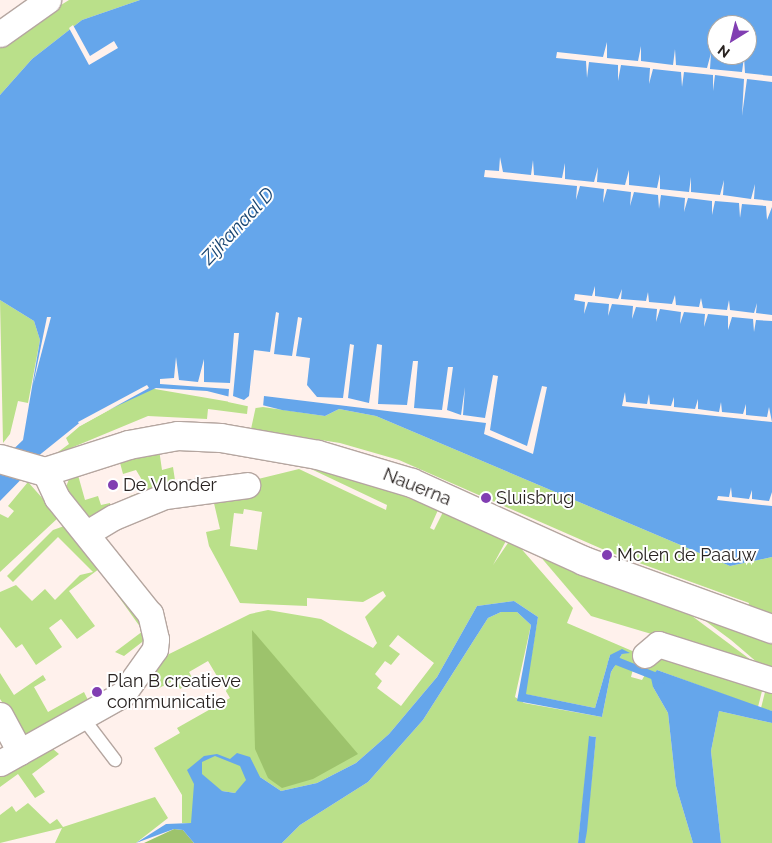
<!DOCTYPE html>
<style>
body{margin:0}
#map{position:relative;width:772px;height:843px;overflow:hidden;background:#fff1ec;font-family:Raleway,sans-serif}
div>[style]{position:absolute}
.green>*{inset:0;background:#bae08a}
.forest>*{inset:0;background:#9dc36c}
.water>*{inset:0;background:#65a6eb}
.pier>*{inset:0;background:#fff1ec}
.stream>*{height:8px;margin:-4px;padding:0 4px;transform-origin:4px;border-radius:4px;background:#65a6eb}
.roads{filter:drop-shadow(1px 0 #b5a6a0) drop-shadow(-1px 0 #b5a6a0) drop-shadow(0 1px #b5a6a0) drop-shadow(0 -1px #b5a6a0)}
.lane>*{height:12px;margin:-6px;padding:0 6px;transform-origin:6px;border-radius:6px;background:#fff}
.street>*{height:25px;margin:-12.5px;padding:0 12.5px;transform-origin:12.5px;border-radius:12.5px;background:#fff}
.secondary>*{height:28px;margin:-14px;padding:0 14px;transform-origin:14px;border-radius:14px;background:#fff}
.dots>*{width:14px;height:14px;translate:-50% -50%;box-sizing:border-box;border:2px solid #fff;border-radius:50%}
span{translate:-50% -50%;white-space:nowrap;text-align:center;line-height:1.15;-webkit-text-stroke:4px #fff;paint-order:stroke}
.poi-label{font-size:18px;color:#292321}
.left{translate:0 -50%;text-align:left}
.street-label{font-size:18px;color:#292321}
.water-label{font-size:19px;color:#184572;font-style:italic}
.north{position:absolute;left:707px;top:15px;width:50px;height:50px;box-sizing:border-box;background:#fff;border:1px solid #a9a7a6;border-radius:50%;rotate:216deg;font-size:14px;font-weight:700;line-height:20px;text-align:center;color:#292321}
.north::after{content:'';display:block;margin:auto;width:18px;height:22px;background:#813eb2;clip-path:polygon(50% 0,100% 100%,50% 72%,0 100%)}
</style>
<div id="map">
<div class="green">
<i style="clip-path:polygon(69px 0,140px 0,82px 20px,32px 59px,0 95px,0 41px,6px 45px,49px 16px,44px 10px,53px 10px)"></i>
<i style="clip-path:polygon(0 300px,34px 321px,40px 340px,28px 403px,18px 401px,10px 434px,3px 443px)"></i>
<i style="clip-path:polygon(149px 388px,248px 405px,247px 414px,208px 409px,207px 419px,148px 416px,54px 455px,69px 444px,66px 438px,80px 426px)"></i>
<i style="clip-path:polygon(256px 406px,325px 416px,339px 409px,376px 416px,730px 566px,772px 557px,772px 617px,748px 608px,749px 603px,609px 552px,399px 460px,340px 443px,251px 429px)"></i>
<i style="clip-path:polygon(159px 449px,162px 470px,173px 467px,176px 487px,132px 501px,130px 496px,148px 490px,136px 470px,123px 474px,119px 459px)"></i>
<i style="clip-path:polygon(evenodd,299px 469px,386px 510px,387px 505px,311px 469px,381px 487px,438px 510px,430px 528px,434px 530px,444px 510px,507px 539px,493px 565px,510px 540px,518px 545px,573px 608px,567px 623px,637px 653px,631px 677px,642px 680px,655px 657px,772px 686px,772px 711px,761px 708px,766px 688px,763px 687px,758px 707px,657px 670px,653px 687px,668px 713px,676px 786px,693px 843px,585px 843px,596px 737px,590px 736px,578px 843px,282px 843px,300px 825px,368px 782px,423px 720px,488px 618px,501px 612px,517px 612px,531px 625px,515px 697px,524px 703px,602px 717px,611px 672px,622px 654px,629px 653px,610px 655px,595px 708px,525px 694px,538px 617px,514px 601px,477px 606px,437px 677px,389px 734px,356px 763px,317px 783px,281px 791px,260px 777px,235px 793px,222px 791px,191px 823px,182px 823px,182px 795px,154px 748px,180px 733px,177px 728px,230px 698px,208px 661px,189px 672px,194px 681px,180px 689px,175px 680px,157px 689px,147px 674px,157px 660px,250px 614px,268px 610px,321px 619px,373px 648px,377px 643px,365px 617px,386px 596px,383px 591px,363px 602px,307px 598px,307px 606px,240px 603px,209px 546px,206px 532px,220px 529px,213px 499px,250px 481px,299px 469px,244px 509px,262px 512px,257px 550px,230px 546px,234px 513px,243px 514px,244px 509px,299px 469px,398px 635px,434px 663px,401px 706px,377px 688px,382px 681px,375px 674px,385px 661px,391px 665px,400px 654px,389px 646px,398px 635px)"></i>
<i style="clip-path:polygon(78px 475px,85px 500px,98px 496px,101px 505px,110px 503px,111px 509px,93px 517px,85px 515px,66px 487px,69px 479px)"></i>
<i style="clip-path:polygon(28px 482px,59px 517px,0 572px,0 514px,8px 518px,14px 511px,8px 506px)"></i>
<i style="clip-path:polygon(67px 525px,135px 608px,144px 624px,146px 639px,124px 656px,115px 652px,143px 631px,99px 569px,69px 591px,95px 626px,77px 639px,61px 619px,49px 628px,62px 647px,36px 665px,22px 644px,16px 648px,0 627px,0 592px,16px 585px,32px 601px,45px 589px,55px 600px,80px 575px,93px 572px,58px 537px,13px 582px,7px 576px,53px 530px)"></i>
<i style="clip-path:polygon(539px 555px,684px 610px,759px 666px,591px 616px)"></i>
<i style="clip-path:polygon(696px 614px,772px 641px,772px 675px,731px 640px)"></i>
<i style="clip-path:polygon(0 673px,14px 695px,43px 675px,46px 680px,34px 687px,48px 712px,84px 692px,89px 702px,28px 740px,0 699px)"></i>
<i style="clip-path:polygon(719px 711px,772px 723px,772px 843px,721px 843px,711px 751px)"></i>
<i style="clip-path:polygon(53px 749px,59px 754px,32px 774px,45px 792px,35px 798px,18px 774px,0 787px,0 771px)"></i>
<i style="clip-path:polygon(155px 797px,168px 818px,136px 843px,55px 843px,62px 828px,0 843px,0 815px,12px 806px,16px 812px,28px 803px,50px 824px,57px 819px,63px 827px)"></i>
</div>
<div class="forest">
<i style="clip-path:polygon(252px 630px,358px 754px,313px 779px,282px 788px,268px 778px,255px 749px)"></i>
<i style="clip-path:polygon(174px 829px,183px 830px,194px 843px,144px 843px)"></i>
</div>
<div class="water">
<i style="clip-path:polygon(evenodd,140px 0,772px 0,772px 557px,730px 566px,376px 416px,339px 409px,325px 416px,282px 410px,207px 391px,156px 388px,78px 424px,37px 457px,41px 459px,0 501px,0 462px,23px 440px,40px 340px,34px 321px,0 300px,0 95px,32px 59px,82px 20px,140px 0,717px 25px,747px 25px,747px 55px,717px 55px,717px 25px)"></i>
<i style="clip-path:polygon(evenodd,514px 601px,538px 617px,526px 694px,595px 708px,610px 655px,622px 649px,630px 653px,622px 654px,611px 672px,602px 717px,517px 701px,531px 625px,517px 612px,501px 612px,488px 618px,423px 720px,368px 782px,300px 825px,282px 843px,194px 843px,183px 830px,174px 829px,136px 843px,166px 824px,191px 823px,194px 784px,187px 770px,204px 756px,217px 754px,230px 759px,237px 753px,250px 757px,260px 777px,281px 791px,317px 783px,356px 763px,389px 734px,437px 677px,477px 606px,514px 601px,215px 756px,240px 766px,246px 780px,235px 793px,222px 791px,202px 774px,202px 762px,215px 756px)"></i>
<i style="clip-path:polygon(657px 670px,772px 711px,772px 723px,719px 711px,711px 751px,721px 843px,693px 843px,676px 786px,668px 713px,653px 687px,651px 678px)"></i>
<i style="clip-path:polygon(589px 736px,596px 737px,587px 831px,585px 843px,578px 843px)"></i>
</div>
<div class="pier">
<i style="clip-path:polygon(73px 25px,90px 56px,114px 41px,118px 48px,89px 65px,69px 28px)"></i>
<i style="clip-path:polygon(607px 42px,607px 58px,638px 61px,641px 46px,641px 61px,673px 65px,675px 49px,676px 65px,707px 68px,711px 53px,710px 69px,742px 72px,744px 57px,745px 73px,772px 76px,772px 82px,747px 79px,742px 116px,744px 79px,715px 75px,713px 91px,713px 75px,684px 72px,682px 87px,681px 72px,653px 69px,649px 84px,650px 68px,621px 65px,618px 81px,618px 65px,589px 62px,587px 78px,586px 61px,556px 58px,557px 52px,603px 57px)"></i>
<i style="clip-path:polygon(500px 157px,503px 172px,531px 175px,533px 160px,534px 175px,562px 178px,565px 163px,565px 179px,594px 182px,598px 167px,597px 182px,625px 185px,629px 170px,629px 185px,657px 188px,660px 174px,660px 189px,689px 192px,691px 177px,691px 192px,720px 195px,724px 180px,723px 195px,751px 199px,755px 184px,754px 199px,772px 201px,772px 207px,767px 220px,766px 206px,742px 204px,740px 218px,739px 203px,715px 201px,712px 215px,712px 201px,688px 198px,684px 212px,685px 198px,661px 195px,659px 209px,658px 195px,634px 192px,630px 206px,631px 192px,607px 189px,603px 203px,604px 189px,580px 186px,576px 200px,577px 186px,484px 177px,485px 170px,499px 171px)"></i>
<i style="clip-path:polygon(595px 286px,595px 296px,618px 299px,622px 289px,621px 299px,646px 301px,648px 292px,649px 302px,672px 304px,675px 295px,676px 305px,699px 307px,701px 298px,703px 308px,727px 310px,729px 300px,730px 310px,754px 313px,757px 303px,756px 313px,772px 315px,772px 321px,756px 320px,754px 332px,753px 319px,732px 317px,728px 330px,728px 316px,708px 314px,704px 327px,705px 314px,684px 312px,680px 324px,681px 312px,660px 309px,656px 322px,657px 309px,636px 307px,632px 319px,633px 306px,612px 304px,608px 316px,609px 304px,588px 302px,584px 314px,585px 302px,574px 300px,575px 294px,592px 296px)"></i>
<i style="clip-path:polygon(276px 312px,279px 313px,274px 354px,292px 356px,298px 317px,302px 318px,296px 356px,310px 358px,307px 385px,317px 397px,343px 398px,350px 344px,354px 345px,348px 398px,369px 403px,377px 344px,382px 345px,378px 404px,407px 405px,413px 361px,418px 361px,414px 408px,442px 410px,448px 367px,453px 367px,447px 410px,461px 415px,465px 387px,463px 415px,485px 418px,493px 375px,498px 376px,490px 430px,527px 446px,542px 386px,547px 387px,533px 454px,484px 434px,486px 423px,264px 396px,263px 407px,256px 408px,228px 402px,229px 389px,160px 384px,160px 379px,174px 378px,176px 357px,179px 380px,198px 382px,204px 359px,204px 382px,230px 383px,234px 333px,239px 333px,233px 396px,244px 400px,249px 396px,254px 350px,270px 352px)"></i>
<i style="clip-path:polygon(47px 317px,51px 317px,33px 385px)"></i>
<i style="clip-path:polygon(147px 385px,149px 388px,80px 426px,78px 422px)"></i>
<i style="clip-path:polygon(625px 392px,626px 402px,647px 404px,649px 394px,650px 404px,671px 406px,674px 397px,674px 407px,695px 409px,698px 399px,698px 409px,719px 412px,721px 402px,722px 412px,743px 414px,746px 404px,746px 415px,767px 417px,769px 407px,772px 422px,622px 406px)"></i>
<i style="clip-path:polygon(731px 487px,732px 497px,749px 499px,752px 490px,752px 499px,769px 501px,772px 492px,772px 506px,717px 500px,718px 496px,729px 497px)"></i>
</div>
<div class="stream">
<i style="left:612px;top:663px;width:4px;rotate:-56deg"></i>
<i style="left:614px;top:660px;width:52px;rotate:21.6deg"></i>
</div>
<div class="roads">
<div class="lane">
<i style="left:83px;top:718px;width:53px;rotate:52.7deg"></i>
</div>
<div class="street">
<i style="left:0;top:34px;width:59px;rotate:-35.3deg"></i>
<i style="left:87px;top:533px;width:31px;rotate:-31deg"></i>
<i style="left:114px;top:517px;width:55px;rotate:-22.4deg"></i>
<i style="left:165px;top:496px;width:83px;rotate:-7.6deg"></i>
<i style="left:645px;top:655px;width:17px;rotate:-40deg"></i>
<i style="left:658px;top:644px;width:120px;rotate:17.5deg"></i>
<i style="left:0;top:715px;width:42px;rotate:61.6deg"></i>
<i style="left:0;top:763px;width:141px;rotate:-29.3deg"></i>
<i style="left:123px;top:694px;width:55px;rotate:-54.6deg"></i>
<i style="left:155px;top:649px;width:10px;rotate:-84deg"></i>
<i style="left:156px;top:639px;width:26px;rotate:-103deg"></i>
<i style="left:150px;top:614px;width:149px;rotate:-128.7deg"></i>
<i style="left:57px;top:498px;width:29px;rotate:-115deg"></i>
</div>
<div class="secondary">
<i style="left:0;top:459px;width:47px;rotate:16.1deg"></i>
<i style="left:45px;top:472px;width:88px;rotate:-17.8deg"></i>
<i style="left:129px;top:445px;width:50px;rotate:-10.4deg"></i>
<i style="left:178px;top:436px;width:43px;rotate:2.7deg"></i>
<i style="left:221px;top:438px;width:98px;rotate:9.9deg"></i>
<i style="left:318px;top:455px;width:98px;rotate:16.6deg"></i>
<i style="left:412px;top:483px;width:189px;rotate:24.4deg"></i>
<i style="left:584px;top:561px;width:200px;rotate:19.9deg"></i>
</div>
</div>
<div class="dots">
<i style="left:113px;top:485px;background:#813eb2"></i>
<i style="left:486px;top:498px;background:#813eb2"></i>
<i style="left:607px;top:555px;background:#813eb2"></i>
<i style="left:97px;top:692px;background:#813eb2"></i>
</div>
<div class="poi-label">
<span class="left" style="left:123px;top:485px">De Vlonder</span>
<span class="left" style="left:496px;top:498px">Sluisbrug</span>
<span class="left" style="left:617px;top:555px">Molen de Paauw</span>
<span class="left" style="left:107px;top:692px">Plan B creatieve<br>communicatie</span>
</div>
<div class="street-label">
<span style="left:417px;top:487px;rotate:22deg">Nauerna</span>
</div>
<div class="water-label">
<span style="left:238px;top:226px;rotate:-47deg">Zijkanaal D</span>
</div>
<div class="north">N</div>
</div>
